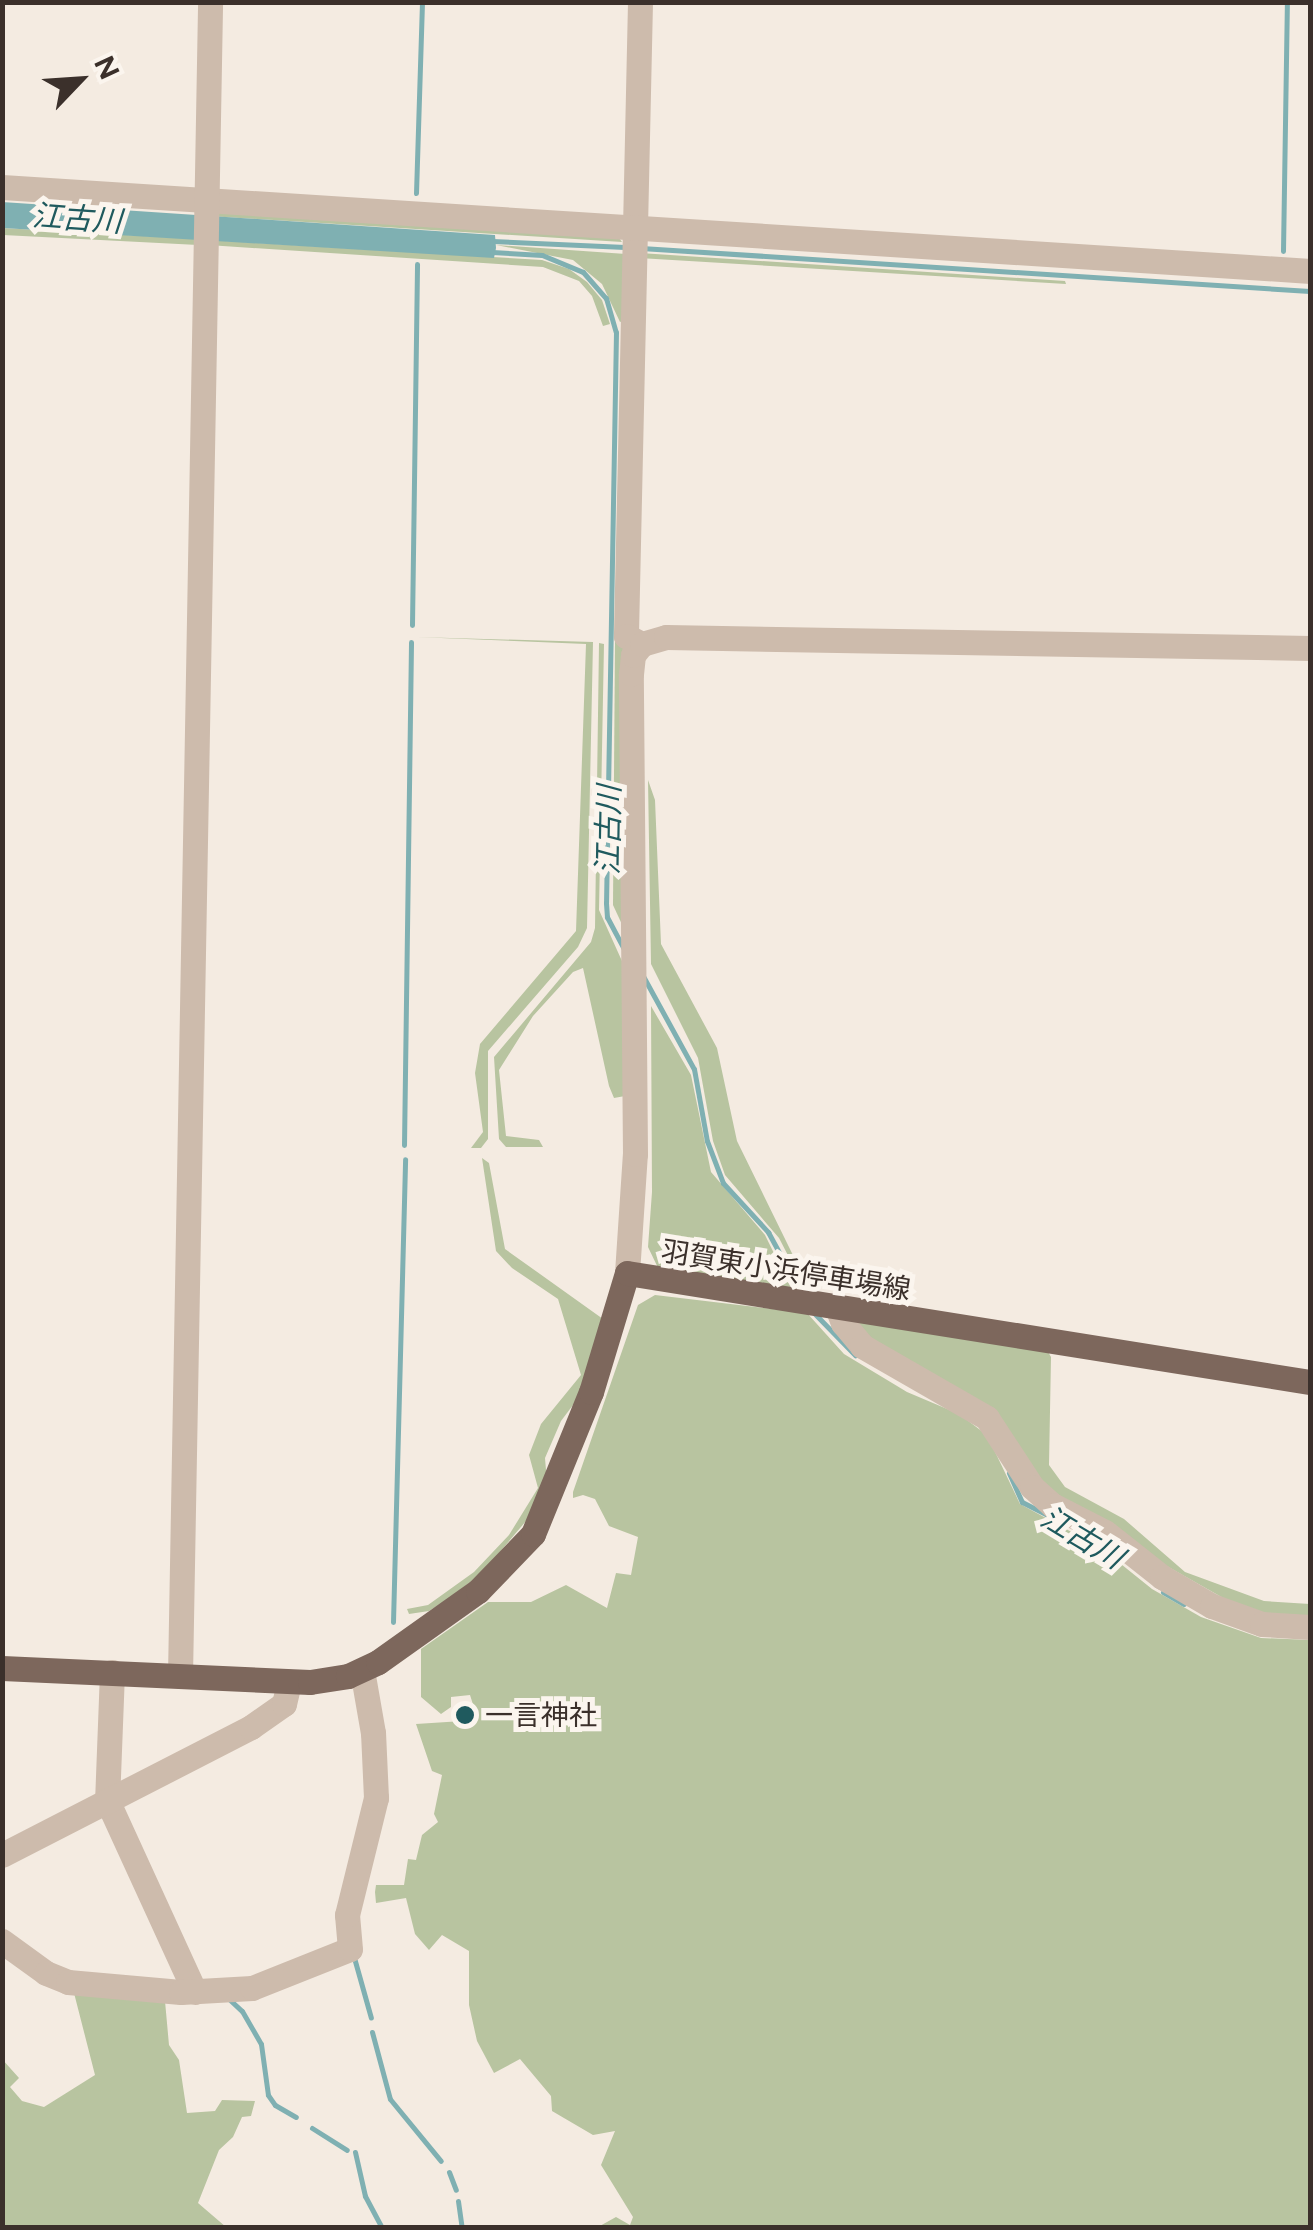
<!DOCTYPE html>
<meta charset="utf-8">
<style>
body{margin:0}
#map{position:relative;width:1313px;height:2230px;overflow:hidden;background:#f4ebe1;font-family:Figtree,"Noto Sans JP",sans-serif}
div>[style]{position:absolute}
.green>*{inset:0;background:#b8c4a0}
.water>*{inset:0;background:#7fb0b2}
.stream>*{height:5px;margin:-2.5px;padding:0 2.5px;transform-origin:2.5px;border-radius:2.5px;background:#7fb0b2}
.minor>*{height:25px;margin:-12.5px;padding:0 12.5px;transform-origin:12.5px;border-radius:12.5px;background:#cdbbac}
.major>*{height:25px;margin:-12.5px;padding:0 12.5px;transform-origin:12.5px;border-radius:12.5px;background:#7d675c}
.dots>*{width:28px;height:28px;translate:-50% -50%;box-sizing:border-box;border:5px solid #fbf5ee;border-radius:50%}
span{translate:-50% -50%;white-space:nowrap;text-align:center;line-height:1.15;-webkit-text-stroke:10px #fbf5ee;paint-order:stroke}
.street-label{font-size:28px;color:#3b302b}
.poi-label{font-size:28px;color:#3b302b}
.left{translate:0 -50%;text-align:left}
.water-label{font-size:30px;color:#1f5a5e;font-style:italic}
.frame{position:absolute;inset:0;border:5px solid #3b302b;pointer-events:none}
.north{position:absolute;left:30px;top:30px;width:100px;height:100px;-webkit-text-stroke:8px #fbf5ee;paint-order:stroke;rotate:65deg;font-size:28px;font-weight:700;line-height:40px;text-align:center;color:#3b302b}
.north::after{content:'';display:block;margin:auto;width:35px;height:45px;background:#3b302b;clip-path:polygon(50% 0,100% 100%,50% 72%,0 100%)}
</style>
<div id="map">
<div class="green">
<i style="clip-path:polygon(211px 211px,619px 238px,622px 242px,209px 216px)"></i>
<i style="clip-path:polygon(2px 228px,197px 239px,198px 245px,3px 235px)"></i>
<i style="clip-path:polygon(208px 240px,542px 260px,569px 269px,587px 282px,602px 300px,610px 324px,603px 326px,592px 296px,579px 281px,543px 267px,208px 245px)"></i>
<i style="clip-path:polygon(496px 245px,626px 254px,625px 320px,620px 322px,602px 284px,573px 260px)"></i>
<i style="clip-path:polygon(640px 253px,1065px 281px,1066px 284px,639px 258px)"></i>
<i style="clip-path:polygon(416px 637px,593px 642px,587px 928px,578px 947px,488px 1051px,488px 1139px,481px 1148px,471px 1148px,483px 1132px,475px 1073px,480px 1044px,576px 931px,586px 644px)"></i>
<i style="clip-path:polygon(615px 642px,620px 642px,623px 648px,626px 933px,613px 905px)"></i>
<i style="clip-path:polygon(599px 643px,604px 644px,599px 910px,626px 970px,625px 1096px,614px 1098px,609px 1086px,583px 968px,573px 972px,533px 1016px,499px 1070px,506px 1136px,539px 1140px,543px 1147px,506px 1147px,499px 1139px,494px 1057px,591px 942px,595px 928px)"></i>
<i style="clip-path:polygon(648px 780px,655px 800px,661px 944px,717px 1048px,737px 1141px,812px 1294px,809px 1296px,779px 1238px,725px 1175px,713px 1141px,698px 1058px,651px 964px)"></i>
<i style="clip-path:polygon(651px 1006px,691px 1075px,711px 1172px,765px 1235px,792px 1290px,660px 1272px,648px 1247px,652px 1192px)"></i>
<i style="clip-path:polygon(482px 1158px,489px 1163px,505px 1249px,603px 1319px,576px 1401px,561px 1421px,545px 1458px,547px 1482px,526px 1521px,482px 1573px,448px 1599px,429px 1611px,409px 1614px,407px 1609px,428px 1605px,474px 1572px,509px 1535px,538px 1488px,529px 1455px,541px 1424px,581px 1375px,558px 1299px,512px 1268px,496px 1251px)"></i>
<i style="clip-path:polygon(655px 1295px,807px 1313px,844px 1354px,907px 1392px,959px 1414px,987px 1435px,1020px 1504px,1101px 1548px,1152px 1589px,1201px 1617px,1261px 1638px,1310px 1640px,1310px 2227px,598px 2227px,616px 2217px,630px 2225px,633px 2217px,601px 2165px,615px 2131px,593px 2135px,552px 2111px,551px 2096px,520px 2059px,494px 2073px,477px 2041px,469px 2005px,469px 1951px,442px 1935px,429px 1950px,415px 1934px,406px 1898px,376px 1903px,375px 1892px,376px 1885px,404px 1885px,408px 1859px,416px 1860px,422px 1835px,438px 1822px,434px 1814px,442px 1775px,432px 1771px,416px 1724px,478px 1720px,470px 1695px,451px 1697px,451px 1707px,441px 1714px,421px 1697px,421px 1649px,488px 1602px,531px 1602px,566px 1585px,607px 1608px,616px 1573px,631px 1575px,638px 1537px,609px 1526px,595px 1499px,583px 1495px,573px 1498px,573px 1492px,638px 1305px)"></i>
<i style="clip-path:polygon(854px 1319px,1047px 1350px,1051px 1357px,1049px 1465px,1065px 1487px,1124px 1519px,1185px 1572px,1264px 1601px,1310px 1604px,1310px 1624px,1262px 1620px,1052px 1501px,1015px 1447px,864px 1344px)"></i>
<i style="clip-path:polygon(74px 1993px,165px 2001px,169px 2045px,179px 2060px,187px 2113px,215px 2111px,222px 2100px,255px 2101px,251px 2116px,242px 2117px,233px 2137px,219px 2150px,198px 2203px,226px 2227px,3px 2227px,2px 2059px,19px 2078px,10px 2087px,22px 2101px,44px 2107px,95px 2075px)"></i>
</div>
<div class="water">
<i style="clip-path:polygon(2px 202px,495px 235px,496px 248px,494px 258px,3px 228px)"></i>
</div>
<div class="stream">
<i style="left:416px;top:193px;width:191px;rotate:-88.2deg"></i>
<i style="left:492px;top:241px;width:133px;rotate:2.6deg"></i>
<i style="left:641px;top:248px;width:670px;rotate:3.68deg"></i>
<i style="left:1283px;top:251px;width:249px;rotate:-89.1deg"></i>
<i style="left:492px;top:252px;width:50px;rotate:3.4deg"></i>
<i style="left:542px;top:255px;width:44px;rotate:22.5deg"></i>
<i style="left:583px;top:272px;width:35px;rotate:49deg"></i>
<i style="left:606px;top:298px;width:35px;rotate:74deg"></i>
<i style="left:616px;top:332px;width:571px;rotate:91deg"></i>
<i style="left:606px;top:903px;width:14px;rotate:86deg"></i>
<i style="left:607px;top:917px;width:38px;rotate:62deg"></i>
<i style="left:412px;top:625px;width:361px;rotate:-89.2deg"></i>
<i style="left:643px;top:976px;width:106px;rotate:61.3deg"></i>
<i style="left:694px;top:1069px;width:73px;rotate:79.8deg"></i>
<i style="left:707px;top:1141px;width:45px;rotate:69.1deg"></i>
<i style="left:723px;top:1183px;width:67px;rotate:47.4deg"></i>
<i style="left:768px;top:1232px;width:67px;rotate:61.5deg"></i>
<i style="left:404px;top:1145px;width:503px;rotate:-89.2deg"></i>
<i style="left:814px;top:1313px;width:59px;rotate:45.7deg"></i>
<i style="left:1009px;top:1473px;width:32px;rotate:66deg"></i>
<i style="left:1022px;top:1502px;width:27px;rotate:27deg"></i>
<i style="left:1163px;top:1592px;width:24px;rotate:30deg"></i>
<i style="left:393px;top:1622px;width:463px;rotate:-88.5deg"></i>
<i style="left:353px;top:1954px;width:66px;rotate:74.3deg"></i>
<i style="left:230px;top:2000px;width:16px;rotate:43deg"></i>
<i style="left:242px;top:2011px;width:38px;rotate:60deg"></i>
<i style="left:261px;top:2044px;width:51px;rotate:82.2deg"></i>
<i style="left:268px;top:2095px;width:12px;rotate:55deg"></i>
<i style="left:275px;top:2105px;width:24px;rotate:30deg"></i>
<i style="left:372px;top:2032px;width:69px;rotate:75deg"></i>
<i style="left:390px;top:2099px;width:80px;rotate:50.6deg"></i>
<i style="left:312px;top:2128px;width:41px;rotate:32.2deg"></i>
<i style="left:355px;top:2152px;width:45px;rotate:77.2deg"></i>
<i style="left:365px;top:2196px;width:36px;rotate:62deg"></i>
<i style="left:449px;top:2172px;width:19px;rotate:69deg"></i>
<i style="left:458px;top:2201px;width:27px;rotate:82deg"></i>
</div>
<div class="minor">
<i style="left:640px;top:2px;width:634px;rotate:91.27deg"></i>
<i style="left:626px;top:636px;width:18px;rotate:27deg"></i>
<i style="left:2px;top:187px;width:1311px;rotate:3.67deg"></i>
<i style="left:627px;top:1273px;width:119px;rotate:-86.2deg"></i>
<i style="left:635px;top:1154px;width:480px;rotate:-90.5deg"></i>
<i style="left:631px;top:674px;width:19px;rotate:-84deg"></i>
<i style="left:633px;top:655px;width:14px;rotate:-51deg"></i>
<i style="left:642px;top:644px;width:25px;rotate:-16deg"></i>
<i style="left:666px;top:637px;width:644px;rotate:0.98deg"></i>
<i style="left:838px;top:1310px;width:14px;rotate:69deg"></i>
<i style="left:843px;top:1323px;width:30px;rotate:50deg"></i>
<i style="left:862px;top:1346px;width:144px;rotate:29.9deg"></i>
<i style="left:987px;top:1418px;width:82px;rotate:56.9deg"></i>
<i style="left:1032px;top:1487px;width:27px;rotate:42deg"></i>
<i style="left:1052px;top:1505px;width:59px;rotate:27deg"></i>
<i style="left:1105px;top:1532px;width:73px;rotate:38.3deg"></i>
<i style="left:1162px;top:1577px;width:58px;rotate:30.1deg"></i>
<i style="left:1212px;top:1606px;width:53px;rotate:19.8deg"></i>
<i style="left:1262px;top:1624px;width:48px;rotate:3.6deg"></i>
<i style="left:112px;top:1672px;width:128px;rotate:92.2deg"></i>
<i style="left:107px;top:1800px;width:211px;rotate:65.4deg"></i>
<i style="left:180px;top:1676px;width:1674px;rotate:-88.97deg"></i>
<i style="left:2px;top:1855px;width:280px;rotate:-27.2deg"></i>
<i style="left:251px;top:1727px;width:40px;rotate:-34.9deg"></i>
<i style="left:284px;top:1704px;width:23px;rotate:-77deg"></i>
<i style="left:2px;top:1941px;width:54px;rotate:36deg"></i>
<i style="left:46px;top:1973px;width:24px;rotate:22deg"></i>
<i style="left:68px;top:1982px;width:113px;rotate:5.1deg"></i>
<i style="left:181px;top:1992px;width:71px;rotate:-3.2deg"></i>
<i style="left:252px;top:1988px;width:105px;rotate:-21.7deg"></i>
<i style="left:350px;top:1949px;width:34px;rotate:-95deg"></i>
<i style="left:347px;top:1915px;width:121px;rotate:-76.1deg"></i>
<i style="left:376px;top:1798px;width:65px;rotate:-92.6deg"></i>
<i style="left:373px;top:1733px;width:64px;rotate:-99.9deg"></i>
</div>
<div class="major">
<i style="left:2px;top:1668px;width:308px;rotate:2.6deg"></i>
<i style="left:310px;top:1682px;width:38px;rotate:-9deg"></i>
<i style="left:348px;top:1676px;width:33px;rotate:-25deg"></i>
<i style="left:378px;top:1662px;width:123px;rotate:-35.4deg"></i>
<i style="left:478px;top:1591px;width:79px;rotate:-46deg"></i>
<i style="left:533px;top:1534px;width:153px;rotate:-67.8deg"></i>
<i style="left:591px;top:1392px;width:124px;rotate:-73.2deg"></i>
<i style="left:627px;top:1273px;width:692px;rotate:9.07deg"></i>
</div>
<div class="dots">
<i style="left:465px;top:1715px;background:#1f5a5e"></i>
</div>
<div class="street-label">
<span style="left:786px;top:1270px;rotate:9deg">羽賀東小浜停車場線</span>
</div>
<div class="poi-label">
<span class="left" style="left:485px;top:1715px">一言神社</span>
</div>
<div class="water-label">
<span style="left:77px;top:219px;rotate:4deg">江古川</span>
<span style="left:609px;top:830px;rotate:-89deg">江古川</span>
<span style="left:1082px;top:1538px;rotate:31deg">江古川</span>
</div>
<div class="frame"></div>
<div class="north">N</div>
</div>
